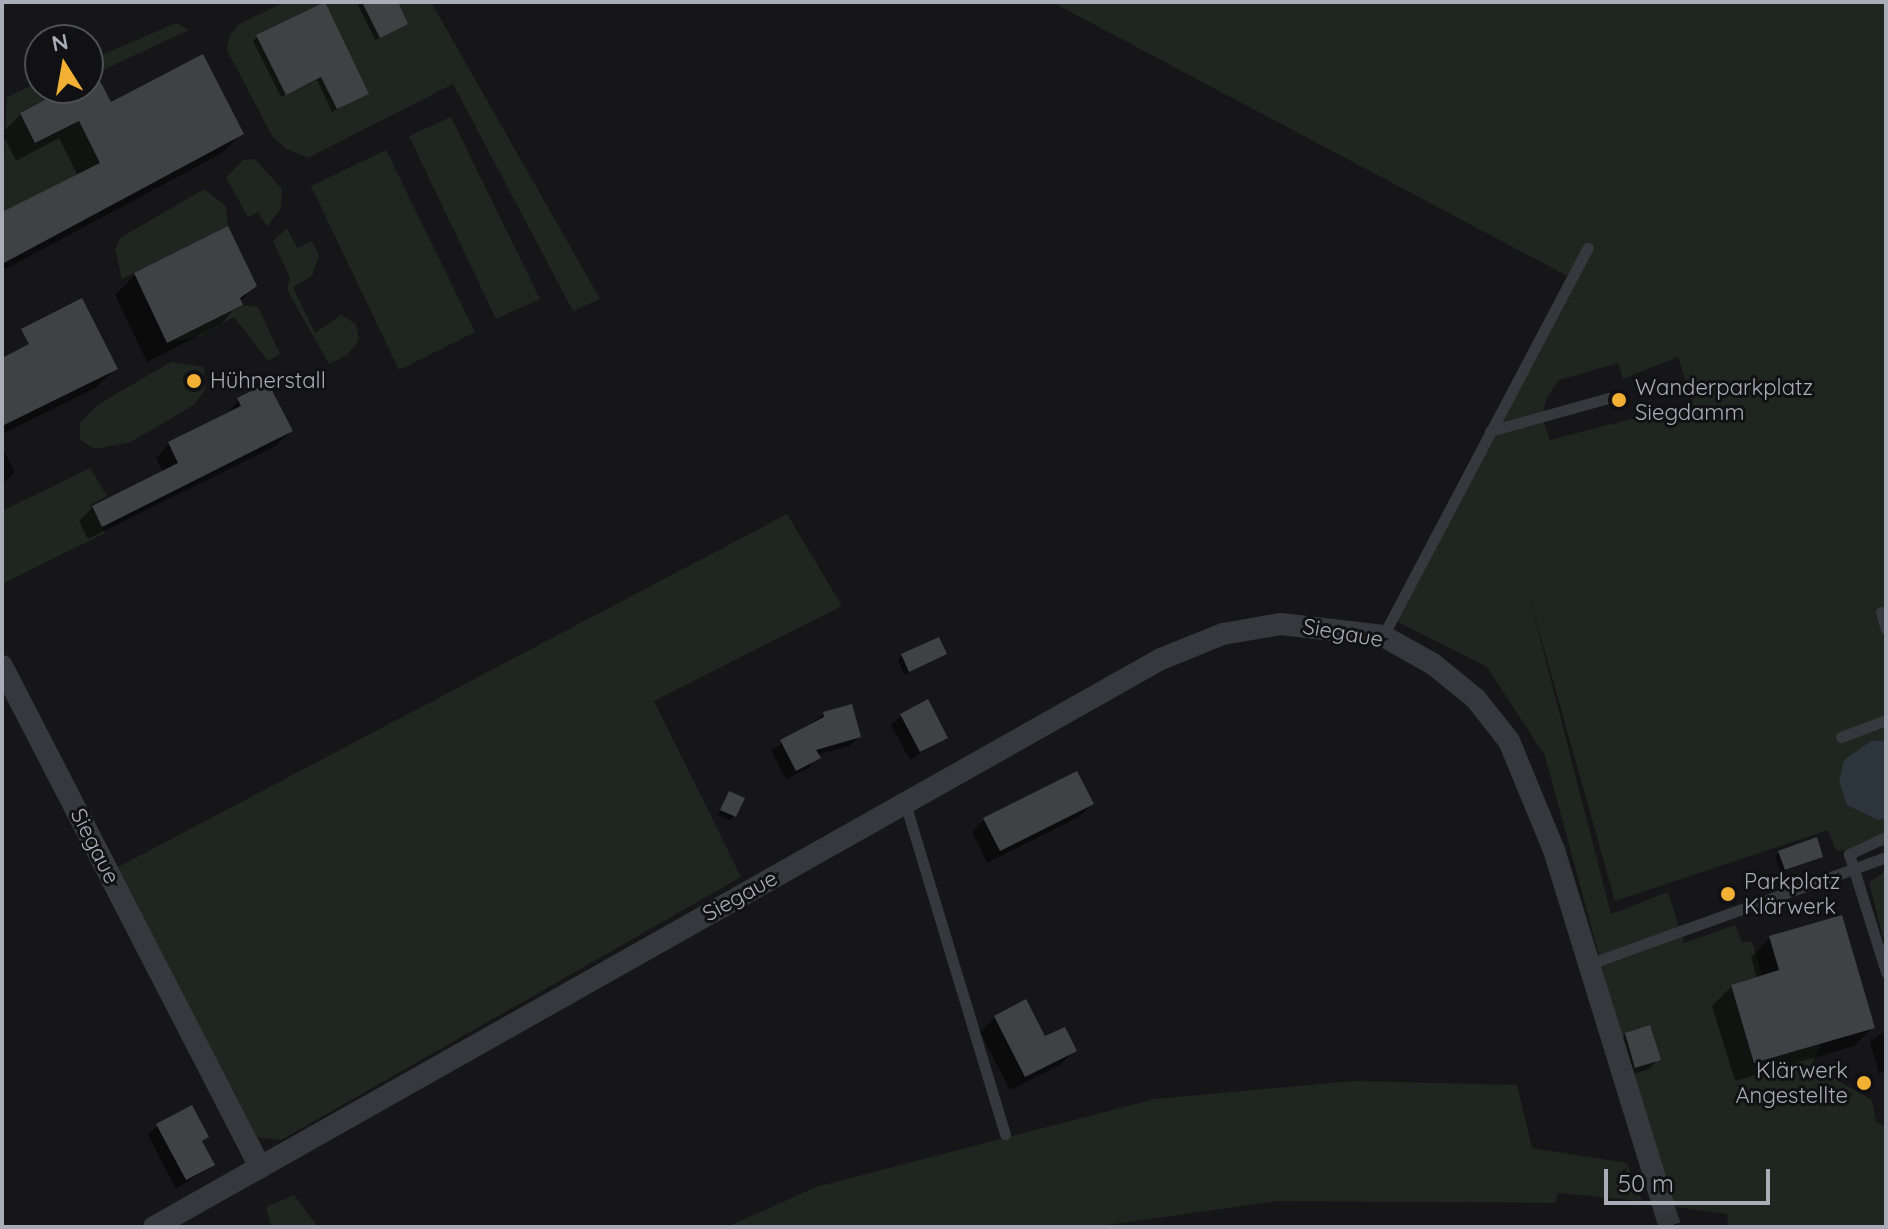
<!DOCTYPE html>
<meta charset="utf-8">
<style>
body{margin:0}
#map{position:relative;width:1888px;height:1229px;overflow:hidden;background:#161618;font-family:Quicksand,sans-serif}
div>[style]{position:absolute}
.green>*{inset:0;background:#1e261f}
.water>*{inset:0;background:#2c353c}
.shadow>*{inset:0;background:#0007}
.building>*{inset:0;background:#404145}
.minor-tunnel>*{height:22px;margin-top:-11px;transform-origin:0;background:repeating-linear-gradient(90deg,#333438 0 22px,transparent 0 33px)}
.service>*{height:11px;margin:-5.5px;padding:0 5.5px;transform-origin:5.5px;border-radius:5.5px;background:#37383d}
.minor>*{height:22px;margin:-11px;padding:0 11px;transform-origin:11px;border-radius:11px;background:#37383d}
.dots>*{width:22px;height:22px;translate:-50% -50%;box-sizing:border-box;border:4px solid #111113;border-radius:50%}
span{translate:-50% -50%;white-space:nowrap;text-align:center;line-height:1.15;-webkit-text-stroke:6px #111113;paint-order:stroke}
.poi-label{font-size:22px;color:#a8adb8}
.left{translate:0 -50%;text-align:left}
.right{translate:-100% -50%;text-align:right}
.street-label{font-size:22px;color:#a8adb8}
.frame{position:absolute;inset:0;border:4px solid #a8adb8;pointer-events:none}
.north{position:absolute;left:24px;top:24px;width:80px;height:80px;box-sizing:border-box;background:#111113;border:2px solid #4d4f55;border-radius:50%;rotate:349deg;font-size:22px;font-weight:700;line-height:32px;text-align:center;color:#a8adb8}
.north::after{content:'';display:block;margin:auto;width:28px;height:36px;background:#f2b134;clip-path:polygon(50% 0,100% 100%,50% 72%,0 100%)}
.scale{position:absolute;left:1604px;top:1169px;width:166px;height:36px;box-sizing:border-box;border:4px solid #a8adb8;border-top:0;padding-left:10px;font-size:24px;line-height:28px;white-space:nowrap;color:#a8adb8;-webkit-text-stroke:6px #111113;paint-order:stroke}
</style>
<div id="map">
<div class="green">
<i style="clip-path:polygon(285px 2px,431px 2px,600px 299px,573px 311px,453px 84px,308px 158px,285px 148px,272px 136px,227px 50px,230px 35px,239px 24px)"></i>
<i style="clip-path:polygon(evenodd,1052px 2px,1886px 2px,1886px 846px,1836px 851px,1828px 830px,1615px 901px,1529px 595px,1611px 914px,1668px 892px,1684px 943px,1735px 925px,1742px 943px,1752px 941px,1762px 975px,1731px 985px,1754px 1063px,1822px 1043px,1811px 1065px,1872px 1100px,1876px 1122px,1886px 1127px,1886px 1227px,1728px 1227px,1727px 1214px,1675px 1207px,1658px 1173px,1545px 756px,1487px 667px,1392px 619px,1573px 279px,1052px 2px,1678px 357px,1693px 403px,1550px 440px,1542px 417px,1547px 397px,1559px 380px,1618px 363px,1623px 379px,1678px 357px)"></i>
<i style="clip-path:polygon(176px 23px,189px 30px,88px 77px,88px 61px)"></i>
<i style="clip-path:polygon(40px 82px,40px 88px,67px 88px,20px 112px,36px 143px,79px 121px,117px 195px,78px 174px,2px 212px,7px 97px)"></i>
<i style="clip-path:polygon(451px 117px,540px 299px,496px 319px,409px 136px)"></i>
<i style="clip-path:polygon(386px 150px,475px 332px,399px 370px,311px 186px)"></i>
<i style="clip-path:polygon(255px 159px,282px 189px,281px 208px,267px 227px,258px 212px,248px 217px,226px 178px,243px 160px)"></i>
<i style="clip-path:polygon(204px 189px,226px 206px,228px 226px,122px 279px,115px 249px,120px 238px)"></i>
<i style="clip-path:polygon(287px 228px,297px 248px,312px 241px,319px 256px,312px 276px,293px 287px,315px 333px,341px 315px,356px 324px,359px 340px,347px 355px,329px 364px,287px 290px,290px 278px,273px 241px)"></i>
<i style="clip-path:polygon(245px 305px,258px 307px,280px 354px,268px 361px,234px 317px,200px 336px,170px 342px)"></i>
<i style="clip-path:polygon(171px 362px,204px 367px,205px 390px,194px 405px,131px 442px,95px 449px,80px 440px,80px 423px,97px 405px)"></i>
<i style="clip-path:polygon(90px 468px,107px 496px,90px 505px,105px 533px,2px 584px,2px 511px)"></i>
<i style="clip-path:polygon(787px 514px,842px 606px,654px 701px,741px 877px,281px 1140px,257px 1137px,118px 867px)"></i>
<i style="clip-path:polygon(1886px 871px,1885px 887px,1886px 949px,1869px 882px)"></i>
<i style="clip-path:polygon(1353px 1081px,1517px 1085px,1532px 1148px,1627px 1163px,1642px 1201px,1558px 1193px,1555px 1203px,1278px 1201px,1093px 1227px,727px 1227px,816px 1187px,1155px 1099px)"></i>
<i style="clip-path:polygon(294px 1195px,318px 1227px,271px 1227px,266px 1207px)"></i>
</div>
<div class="water">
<i style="clip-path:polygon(1871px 741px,1886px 741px,1886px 818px,1878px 820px,1847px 805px,1839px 781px,1844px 760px)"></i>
</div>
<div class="shadow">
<i style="clip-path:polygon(396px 2px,406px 23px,375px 40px,357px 3px)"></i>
<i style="clip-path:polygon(257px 37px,367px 93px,332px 112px,317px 80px,281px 97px,253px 41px)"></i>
<i style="clip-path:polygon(88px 80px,110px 104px,241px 134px,222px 153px,2px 271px,2px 214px,78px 176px,59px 138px,16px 161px,2px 133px,21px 114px,72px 88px,88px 88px)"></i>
<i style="clip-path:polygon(135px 275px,255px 285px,221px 324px,147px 362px,115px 295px)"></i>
<i style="clip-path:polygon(2px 360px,116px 368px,97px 387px,2px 434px)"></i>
<i style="clip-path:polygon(238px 400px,291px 431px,277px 445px,88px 539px,79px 521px,93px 507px,163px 472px,156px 458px,169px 444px,226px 416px)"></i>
<i style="clip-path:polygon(2px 447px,15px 472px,2px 485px)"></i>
<i style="clip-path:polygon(944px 654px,904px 675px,898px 660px,902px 656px)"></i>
<i style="clip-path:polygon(824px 714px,859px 737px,849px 746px,817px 755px,809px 768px,786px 779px,771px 751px)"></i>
<i style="clip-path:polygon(901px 716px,946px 737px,910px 760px,891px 725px)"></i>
<i style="clip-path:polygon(730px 793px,734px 816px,730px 820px,718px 815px)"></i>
<i style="clip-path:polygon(1092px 804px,1079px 817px,987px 863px,972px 832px,985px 819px)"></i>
<i style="clip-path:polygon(1780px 852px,1821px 856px,1781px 873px,1775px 857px)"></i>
<i style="clip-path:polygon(1770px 938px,1873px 1027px,1854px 1046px,1735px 1081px,1712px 1006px,1732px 986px,1757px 979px,1751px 957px)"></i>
<i style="clip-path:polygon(995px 1017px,1045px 1039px,1075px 1050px,1060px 1065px,1010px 1090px,980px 1032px)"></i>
<i style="clip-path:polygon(1886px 1030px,1886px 1071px,1879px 1073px,1870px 1042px)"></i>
<i style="clip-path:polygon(1626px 1034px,1659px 1059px,1649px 1069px,1626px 1076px,1616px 1044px)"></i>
<i style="clip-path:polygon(157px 1126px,207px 1137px,201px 1143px,213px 1165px,176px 1189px,148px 1135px)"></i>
</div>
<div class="building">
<i style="clip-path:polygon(325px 2px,369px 94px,337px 109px,321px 77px,286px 95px,256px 35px)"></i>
<i style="clip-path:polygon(362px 2px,398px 2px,408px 24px,380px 38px)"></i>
<i style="clip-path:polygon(203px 54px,244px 134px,2px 264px,2px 212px,100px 163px,79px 121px,35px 143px,20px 113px,67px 88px,88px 88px,88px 58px,111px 102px)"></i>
<i style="clip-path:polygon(228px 226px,257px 286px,240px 298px,243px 305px,167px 343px,134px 273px)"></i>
<i style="clip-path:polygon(82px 298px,118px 369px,2px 426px,2px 358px,29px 344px,21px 329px)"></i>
<i style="clip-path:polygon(268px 383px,293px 431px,102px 527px,92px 506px,178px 463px,168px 442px,241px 406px,237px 398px)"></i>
<i style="clip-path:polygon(939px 637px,947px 654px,909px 672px,901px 654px)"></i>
<i style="clip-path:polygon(928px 699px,948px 738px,920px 752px,900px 714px)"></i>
<i style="clip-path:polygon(852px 704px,861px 737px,816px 750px,821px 758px,796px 771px,780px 740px,824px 717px,823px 712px)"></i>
<i style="clip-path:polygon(1077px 771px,1094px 804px,1000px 851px,983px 818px)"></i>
<i style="clip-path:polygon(729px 791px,745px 798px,736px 817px,720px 810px)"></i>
<i style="clip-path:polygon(1817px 837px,1823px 857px,1785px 870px,1778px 851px)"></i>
<i style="clip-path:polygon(1842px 915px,1875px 1028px,1754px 1063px,1731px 985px,1779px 970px,1769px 936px)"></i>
<i style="clip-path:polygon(1026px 999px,1045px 1036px,1065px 1027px,1077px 1051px,1025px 1077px,994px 1016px)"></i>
<i style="clip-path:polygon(1650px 1025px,1661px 1060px,1635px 1068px,1625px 1033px)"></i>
<i style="clip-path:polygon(192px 1105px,209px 1137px,202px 1141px,215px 1165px,186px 1180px,156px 1124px)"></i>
</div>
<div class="minor-tunnel">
<i style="left:1663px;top:1205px;width:23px;rotate:72deg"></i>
</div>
<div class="service">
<i style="left:1490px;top:431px;width:123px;rotate:-15.6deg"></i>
<i style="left:1881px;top:612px;width:18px;rotate:74deg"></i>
<i style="left:1383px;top:636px;width:439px;rotate:-62.2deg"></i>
<i style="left:1841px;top:737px;width:48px;rotate:-20.7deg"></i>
<i style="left:905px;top:803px;width:346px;rotate:73.2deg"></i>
<i style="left:1886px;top:837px;width:41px;rotate:155.3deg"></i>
<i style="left:1849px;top:854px;width:124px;rotate:72.6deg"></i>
<i style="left:1589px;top:964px;width:316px;rotate:-19.8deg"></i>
</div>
<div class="minor">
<i style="left:2px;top:666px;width:564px;rotate:62.75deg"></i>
<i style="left:154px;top:1227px;width:1156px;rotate:-29.43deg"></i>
<i style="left:1161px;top:659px;width:67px;rotate:-22deg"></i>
<i style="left:1223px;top:634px;width:59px;rotate:-9.8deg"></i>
<i style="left:1281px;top:624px;width:103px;rotate:6.7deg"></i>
<i style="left:1383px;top:636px;width:57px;rotate:29.2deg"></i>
<i style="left:1433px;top:664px;width:55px;rotate:39.1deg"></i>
<i style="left:1476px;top:699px;width:53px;rotate:51.8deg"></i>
<i style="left:1509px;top:741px;width:118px;rotate:67.6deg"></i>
<i style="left:1554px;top:850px;width:371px;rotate:72.9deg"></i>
</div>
<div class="dots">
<i style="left:194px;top:381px;background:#f2b134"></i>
<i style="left:1619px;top:400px;background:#f2b134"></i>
<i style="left:1728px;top:894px;background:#f2b134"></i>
<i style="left:1864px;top:1083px;background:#f2b134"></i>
</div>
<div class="poi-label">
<span class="left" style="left:210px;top:381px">Hühnerstall</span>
<span class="left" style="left:1635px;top:400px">Wanderparkplatz<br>Siegdamm</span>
<span class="left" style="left:1744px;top:894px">Parkplatz<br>Klärwerk</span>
<span class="right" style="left:1848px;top:1083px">Klärwerk<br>Angestellte</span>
</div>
<div class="street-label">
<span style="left:1343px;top:633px;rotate:10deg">Siegaue</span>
<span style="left:95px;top:846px;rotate:63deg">Siegaue</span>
<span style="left:740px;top:896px;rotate:-29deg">Siegaue</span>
</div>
<div class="frame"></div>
<div class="north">N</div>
<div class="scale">50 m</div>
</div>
